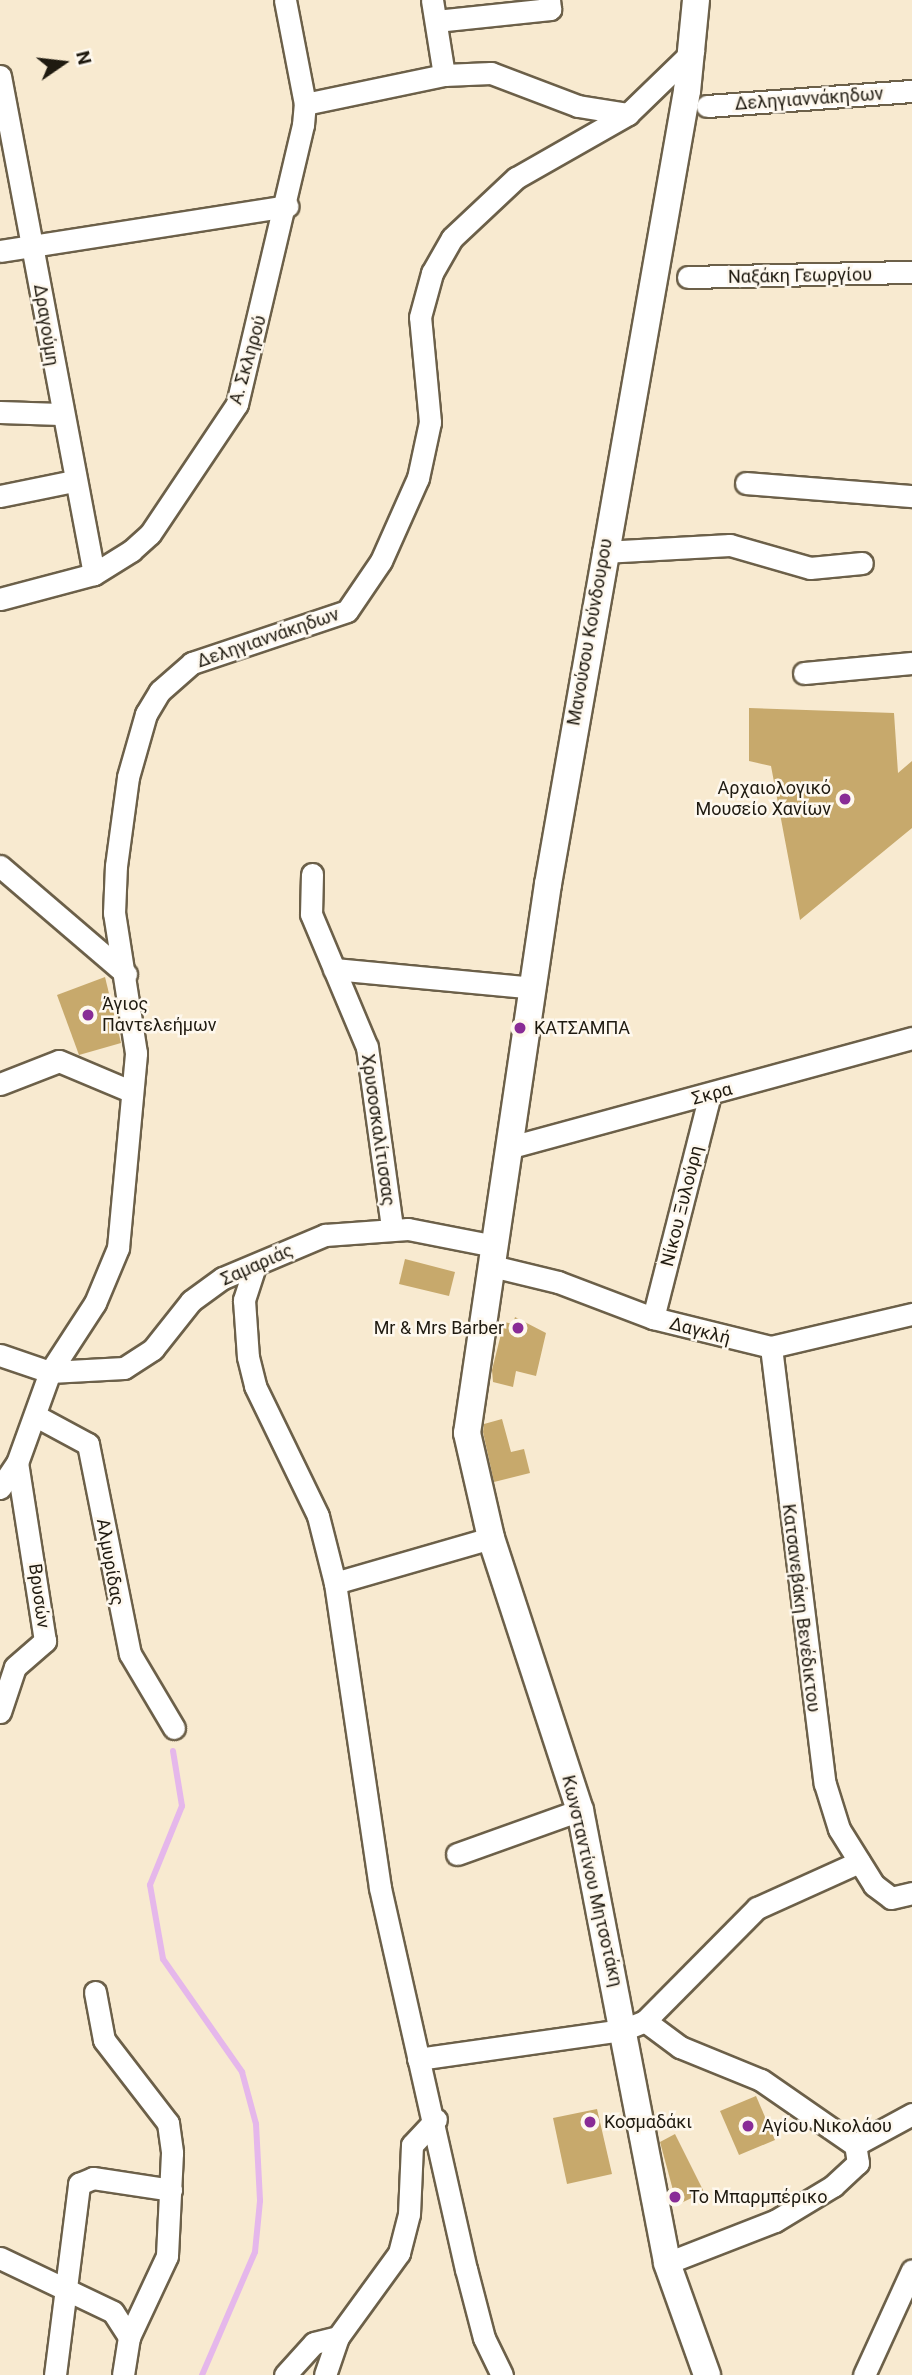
<!DOCTYPE html>
<meta charset="utf-8">
<style>
body{margin:0}
#map{position:relative;width:912px;height:2375px;overflow:hidden;background:#f8ead0;font-family:Roboto,sans-serif}
div>[style]{position:absolute}
.stream>*{height:6px;margin:-3px;padding:0 3px;transform-origin:3px;border-radius:3px;background:#e5b7eb}
.building>*{inset:0;background:#c7a96c}
.roads{filter:drop-shadow(2px 0 #6c6049) drop-shadow(-2px 0 #6c6049) drop-shadow(0 2px #6c6049) drop-shadow(0 -2px #6c6049)}
.minor>*{height:21px;margin:-10.5px;padding:0 10.5px;transform-origin:10.5px;border-radius:10.5px;background:#fff}
.major>*{height:26px;margin:-13px;padding:0 13px;transform-origin:13px;border-radius:13px;background:#fff}
.dots>*{width:19px;height:19px;translate:-50% -50%;box-sizing:border-box;border:4px solid #fef8ee;border-radius:50%}
span{translate:-50% -50%;white-space:nowrap;text-align:center;line-height:1.15;-webkit-text-stroke:5px #fef8ee;paint-order:stroke}
.street-label{font-size:18px;color:#1f1a10}
.poi-label{font-size:18px;color:#1f1a10}
.right{translate:-100% -50%;text-align:right}
.left{translate:0 -50%;text-align:left}
.north{position:absolute;left:28px;top:28px;width:70px;height:70px;-webkit-text-stroke:5px #fef8ee;paint-order:stroke;rotate:76deg;font-size:19px;font-weight:700;line-height:28px;text-align:center;color:#1f1a10}
.north::after{content:'';display:block;margin:auto;width:24px;height:32px;background:#1f1a10;clip-path:polygon(50% 0,100% 100%,50% 72%,0 100%)}
</style>
<div id="map">
<div class="stream">
<i style="left:173px;top:1751px;width:56px;rotate:80.7deg"></i>
<i style="left:182px;top:1806px;width:85px;rotate:112.1deg"></i>
<i style="left:150px;top:1885px;width:75px;rotate:80deg"></i>
<i style="left:163px;top:1959px;width:138px;rotate:55deg"></i>
<i style="left:242px;top:2072px;width:54px;rotate:74.9deg"></i>
<i style="left:256px;top:2124px;width:77px;rotate:87deg"></i>
<i style="left:260px;top:2201px;width:51px;rotate:95.6deg"></i>
<i style="left:255px;top:2252px;width:134px;rotate:113.3deg"></i>
</div>
<div class="building">
<i style="clip-path:polygon(749px 708px,894px 713px,898px 773px,912px 761px,912px 828px,800px 920px,771px 766px,749px 761px)"></i>
<i style="clip-path:polygon(105px 977px,121px 1043px,79px 1055px,57px 995px)"></i>
<i style="clip-path:polygon(405px 1259px,455px 1272px,449px 1296px,399px 1284px)"></i>
<i style="clip-path:polygon(515px 1317px,546px 1333px,536px 1376px,516px 1371px,513px 1387px,493px 1382px,492px 1370px,504px 1322px,513px 1324px)"></i>
<i style="clip-path:polygon(502px 1419px,511px 1452px,524px 1449px,530px 1473px,494px 1482px,483px 1432px,484px 1424px)"></i>
<i style="clip-path:polygon(756px 2096px,775px 2140px,739px 2155px,720px 2111px)"></i>
<i style="clip-path:polygon(597px 2109px,612px 2174px,567px 2184px,553px 2118px)"></i>
<i style="clip-path:polygon(675px 2134px,704px 2192px,677px 2205px,660px 2142px)"></i>
</div>
<div class="roads">
<div class="minor">
<i style="left:432px;top:0;width:76px;rotate:80.9deg"></i>
<i style="left:436px;top:21px;width:115px;rotate:-6deg"></i>
<i style="left:550px;top:9px;width:9px;rotate:-96deg"></i>
<i style="left:0;top:76px;width:507px;rotate:79.31deg"></i>
<i style="left:305px;top:104px;width:142px;rotate:-11.8deg"></i>
<i style="left:444px;top:75px;width:47px;rotate:-2.4deg"></i>
<i style="left:491px;top:73px;width:93px;rotate:20.8deg"></i>
<i style="left:578px;top:106px;width:51px;rotate:9.1deg"></i>
<i style="left:707px;top:106px;width:206px;rotate:-4.2deg"></i>
<i style="left:0;top:251px;width:291px;rotate:-8.9deg"></i>
<i style="left:688px;top:277px;width:224px;rotate:-1.3deg"></i>
<i style="left:0;top:412px;width:60px;rotate:1.9deg"></i>
<i style="left:746px;top:483px;width:167px;rotate:4.5deg"></i>
<i style="left:0;top:496px;width:75px;rotate:-11.6deg"></i>
<i style="left:603px;top:552px;width:127px;rotate:-3.2deg"></i>
<i style="left:730px;top:545px;width:83px;rotate:16deg"></i>
<i style="left:810px;top:568px;width:52px;rotate:-5.5deg"></i>
<i style="left:0;top:599px;width:97px;rotate:-14.9deg"></i>
<i style="left:94px;top:574px;width:44px;rotate:-31.9deg"></i>
<i style="left:131px;top:551px;width:25px;rotate:-42deg"></i>
<i style="left:150px;top:534px;width:156px;rotate:-56.2deg"></i>
<i style="left:237px;top:404px;width:287px;rotate:-76.7deg"></i>
<i style="left:303px;top:125px;width:21px;rotate:-85deg"></i>
<i style="left:305px;top:104px;width:106px;rotate:-100.9deg"></i>
<i style="left:804px;top:673px;width:108px;rotate:-5.3deg"></i>
<i style="left:0;top:866px;width:166px;rotate:40.6deg"></i>
<i style="left:312px;top:874px;width:40px;rotate:91.4deg"></i>
<i style="left:311px;top:914px;width:144px;rotate:67.2deg"></i>
<i style="left:367px;top:1047px;width:183px;rotate:82.1deg"></i>
<i style="left:334px;top:969px;width:201px;rotate:5.4deg"></i>
<i style="left:0;top:1084px;width:63px;rotate:-21.3deg"></i>
<i style="left:59px;top:1061px;width:75px;rotate:22.8deg"></i>
<i style="left:511px;top:1147px;width:416px;rotate:-15.2deg"></i>
<i style="left:255px;top:1266px;width:36px;rotate:108deg"></i>
<i style="left:244px;top:1300px;width:57px;rotate:86deg"></i>
<i style="left:248px;top:1357px;width:30px;rotate:76deg"></i>
<i style="left:255px;top:1386px;width:144px;rotate:64.1deg"></i>
<i style="left:318px;top:1516px;width:69px;rotate:75.8deg"></i>
<i style="left:335px;top:1583px;width:308px;rotate:81.6deg"></i>
<i style="left:380px;top:1888px;width:391px;rotate:77.3deg"></i>
<i style="left:466px;top:2269px;width:71px;rotate:75.4deg"></i>
<i style="left:484px;top:2338px;width:41px;rotate:64.1deg"></i>
<i style="left:492px;top:1266px;width:68px;rotate:13.6deg"></i>
<i style="left:558px;top:1282px;width:102px;rotate:20.8deg"></i>
<i style="left:653px;top:1318px;width:122px;rotate:13.8deg"></i>
<i style="left:771px;top:1347px;width:145px;rotate:-13.2deg"></i>
<i style="left:653px;top:1318px;width:230px;rotate:-75.7deg"></i>
<i style="left:771px;top:1347px;width:440px;rotate:83deg"></i>
<i style="left:825px;top:1784px;width:47px;rotate:72.7deg"></i>
<i style="left:839px;top:1829px;width:66px;rotate:58deg"></i>
<i style="left:874px;top:1885px;width:21px;rotate:37deg"></i>
<i style="left:891px;top:1898px;width:22px;rotate:-13deg"></i>
<i style="left:0;top:1355px;width:53px;rotate:18.8deg"></i>
<i style="left:50px;top:1372px;width:74px;rotate:-3.1deg"></i>
<i style="left:124px;top:1368px;width:35px;rotate:-33deg"></i>
<i style="left:153px;top:1349px;width:61px;rotate:-51.6deg"></i>
<i style="left:191px;top:1301px;width:39px;rotate:-36deg"></i>
<i style="left:223px;top:1278px;width:111px;rotate:-22.9deg"></i>
<i style="left:325px;top:1235px;width:83px;rotate:-4.1deg"></i>
<i style="left:408px;top:1229px;width:89px;rotate:11.1deg"></i>
<i style="left:36px;top:1416px;width:59px;rotate:28.3deg"></i>
<i style="left:88px;top:1444px;width:214px;rotate:78.7deg"></i>
<i style="left:130px;top:1654px;width:86px;rotate:59.3deg"></i>
<i style="left:0;top:1488px;width:30px;rotate:-56deg"></i>
<i style="left:17px;top:1463px;width:97px;rotate:-70.1deg"></i>
<i style="left:50px;top:1372px;width:82px;rotate:-56.9deg"></i>
<i style="left:95px;top:1303px;width:60px;rotate:-67.3deg"></i>
<i style="left:118px;top:1248px;width:196px;rotate:-84.7deg"></i>
<i style="left:136px;top:1053px;width:142px;rotate:-98.9deg"></i>
<i style="left:114px;top:913px;width:47px;rotate:-87.6deg"></i>
<i style="left:116px;top:866px;width:90px;rotate:-82.3deg"></i>
<i style="left:128px;top:777px;width:66px;rotate:-74.1deg"></i>
<i style="left:146px;top:714px;width:27px;rotate:-59deg"></i>
<i style="left:160px;top:691px;width:43px;rotate:-41.2deg"></i>
<i style="left:192px;top:663px;width:163px;rotate:-18.5deg"></i>
<i style="left:347px;top:611px;width:60px;rotate:-55.8deg"></i>
<i style="left:381px;top:561px;width:91px;rotate:-66deg"></i>
<i style="left:418px;top:478px;width:57px;rotate:-77.9deg"></i>
<i style="left:430px;top:422px;width:105px;rotate:-95.4deg"></i>
<i style="left:420px;top:317px;width:46px;rotate:-74.7deg"></i>
<i style="left:432px;top:273px;width:40px;rotate:-60.3deg"></i>
<i style="left:452px;top:238px;width:88px;rotate:-43.2deg"></i>
<i style="left:516px;top:178px;width:129px;rotate:-29.7deg"></i>
<i style="left:628px;top:114px;width:91px;rotate:-44.1deg"></i>
<i style="left:335px;top:1583px;width:162px;rotate:-16.1deg"></i>
<i style="left:0;top:1712px;width:47px;rotate:-71.6deg"></i>
<i style="left:15px;top:1667px;width:40px;rotate:-41deg"></i>
<i style="left:45px;top:1641px;width:180px;rotate:-98.9deg"></i>
<i style="left:457px;top:1854px;width:131px;rotate:-19.7deg"></i>
<i style="left:95px;top:1992px;width:49px;rotate:79.4deg"></i>
<i style="left:104px;top:2040px;width:105px;rotate:52.4deg"></i>
<i style="left:168px;top:2123px;width:30px;rotate:82deg"></i>
<i style="left:172px;top:2153px;width:103px;rotate:92.8deg"></i>
<i style="left:167px;top:2256px;width:89px;rotate:115.1deg"></i>
<i style="left:129px;top:2337px;width:38px;rotate:99deg"></i>
<i style="left:645px;top:2021px;width:44px;rotate:36.6deg"></i>
<i style="left:680px;top:2047px;width:87px;rotate:22.2deg"></i>
<i style="left:761px;top:2080px;width:114px;rotate:34.7deg"></i>
<i style="left:855px;top:2145px;width:65px;rotate:-28.5deg"></i>
<i style="left:418px;top:2059px;width:207px;rotate:-8.1deg"></i>
<i style="left:623px;top:2030px;width:24px;rotate:-22deg"></i>
<i style="left:645px;top:2021px;width:159px;rotate:-45.3deg"></i>
<i style="left:757px;top:1908px;width:112px;rotate:-24.3deg"></i>
<i style="left:0;top:2258px;width:125px;rotate:25.5deg"></i>
<i style="left:113px;top:2312px;width:30px;rotate:57deg"></i>
<i style="left:667px;top:2263px;width:116px;rotate:-21.3deg"></i>
<i style="left:775px;top:2221px;width:68px;rotate:-31.1deg"></i>
<i style="left:833px;top:2186px;width:34px;rotate:-43deg"></i>
<i style="left:858px;top:2163px;width:18px;rotate:-99deg"></i>
<i style="left:55px;top:2375px;width:193px;rotate:-82.8deg"></i>
<i style="left:79px;top:2184px;width:15px;rotate:-23deg"></i>
<i style="left:93px;top:2178px;width:79px;rotate:8.7deg"></i>
<i style="left:285px;top:2375px;width:43px;rotate:-47.8deg"></i>
<i style="left:314px;top:2343px;width:25px;rotate:-14deg"></i>
<i style="left:325px;top:2375px;width:40px;rotate:-71.1deg"></i>
<i style="left:338px;top:2337px;width:104px;rotate:-54deg"></i>
<i style="left:399px;top:2253px;width:40px;rotate:-75.6deg"></i>
<i style="left:409px;top:2214px;width:69px;rotate:-87.5deg"></i>
<i style="left:412px;top:2145px;width:35px;rotate:-47deg"></i>
<i style="left:864px;top:2375px;width:115px;rotate:-65.4deg"></i>
</div>
<div class="major">
<i style="left:696px;top:0;width:91px;rotate:95.6deg"></i>
<i style="left:687px;top:91px;width:805px;rotate:99.94deg"></i>
<i style="left:548px;top:884px;width:555px;rotate:98.39deg"></i>
<i style="left:467px;top:1433px;width:108px;rotate:77.1deg"></i>
<i style="left:491px;top:1538px;width:286px;rotate:71.9deg"></i>
<i style="left:580px;top:1810px;width:461px;rotate:79.1deg"></i>
<i style="left:667px;top:2263px;width:119px;rotate:70.3deg"></i>
</div>
</div>
<div class="dots">
<i style="left:845px;top:799px;background:#892c96"></i>
<i style="left:88px;top:1015px;background:#892c96"></i>
<i style="left:520px;top:1028px;background:#892c96"></i>
<i style="left:518px;top:1328px;background:#892c96"></i>
<i style="left:590px;top:2122px;background:#892c96"></i>
<i style="left:748px;top:2126px;background:#892c96"></i>
<i style="left:675px;top:2197px;background:#892c96"></i>
</div>
<div class="street-label">
<span style="left:809px;top:99px;rotate:-4deg">Δεληγιαννάκηδων</span>
<span style="left:800px;top:276px;rotate:-1deg">Ναξάκη Γεωργίου</span>
<span style="left:46px;top:325px;rotate:81deg">Δραγούμη</span>
<span style="left:248px;top:360px;rotate:-74deg">Α. Σκληρού</span>
<span style="left:590px;top:632px;rotate:-80deg">Μανούσου Κούνδουρου</span>
<span style="left:268px;top:638px;rotate:-19deg">Δεληγιαννάκηδων</span>
<span style="left:712px;top:1094px;rotate:-15deg">Σκρα</span>
<span style="left:378px;top:1130px;rotate:82deg">Χρυσοσκαλίτισσας</span>
<span style="left:682px;top:1206px;rotate:-76deg">Νίκου Ξυλούρη</span>
<span style="left:257px;top:1265px;rotate:-24deg">Σαμαριάς</span>
<span style="left:700px;top:1331px;rotate:15deg">Δαγκλή</span>
<span style="left:110px;top:1562px;rotate:80deg">Αλμυρίδας</span>
<span style="left:39px;top:1596px;rotate:82deg">Βρυσών</span>
<span style="left:801px;top:1608px;rotate:83deg">Κατσανεβάκη Βενέδικτου</span>
<span style="left:592px;top:1881px;rotate:77deg">Κωνσταντίνου Μητσοτάκη</span>
</div>
<div class="poi-label">
<span class="right" style="left:831px;top:799px">Αρχαιολογικό<br>Μουσείο Χανίων</span>
<span class="left" style="left:102px;top:1015px">Άγιος<br>Παντελεήμων</span>
<span class="left" style="left:534px;top:1028px">ΚΑΤΣΑΜΠΑ</span>
<span class="right" style="left:504px;top:1328px">Mr &amp; Mrs Barber</span>
<span class="left" style="left:604px;top:2122px">Κοσμαδάκι</span>
<span class="left" style="left:762px;top:2126px">Αγίου Νικολάου</span>
<span class="left" style="left:689px;top:2197px">Το Μπαρμπέρικο</span>
</div>
<div class="north">N</div>
</div>
